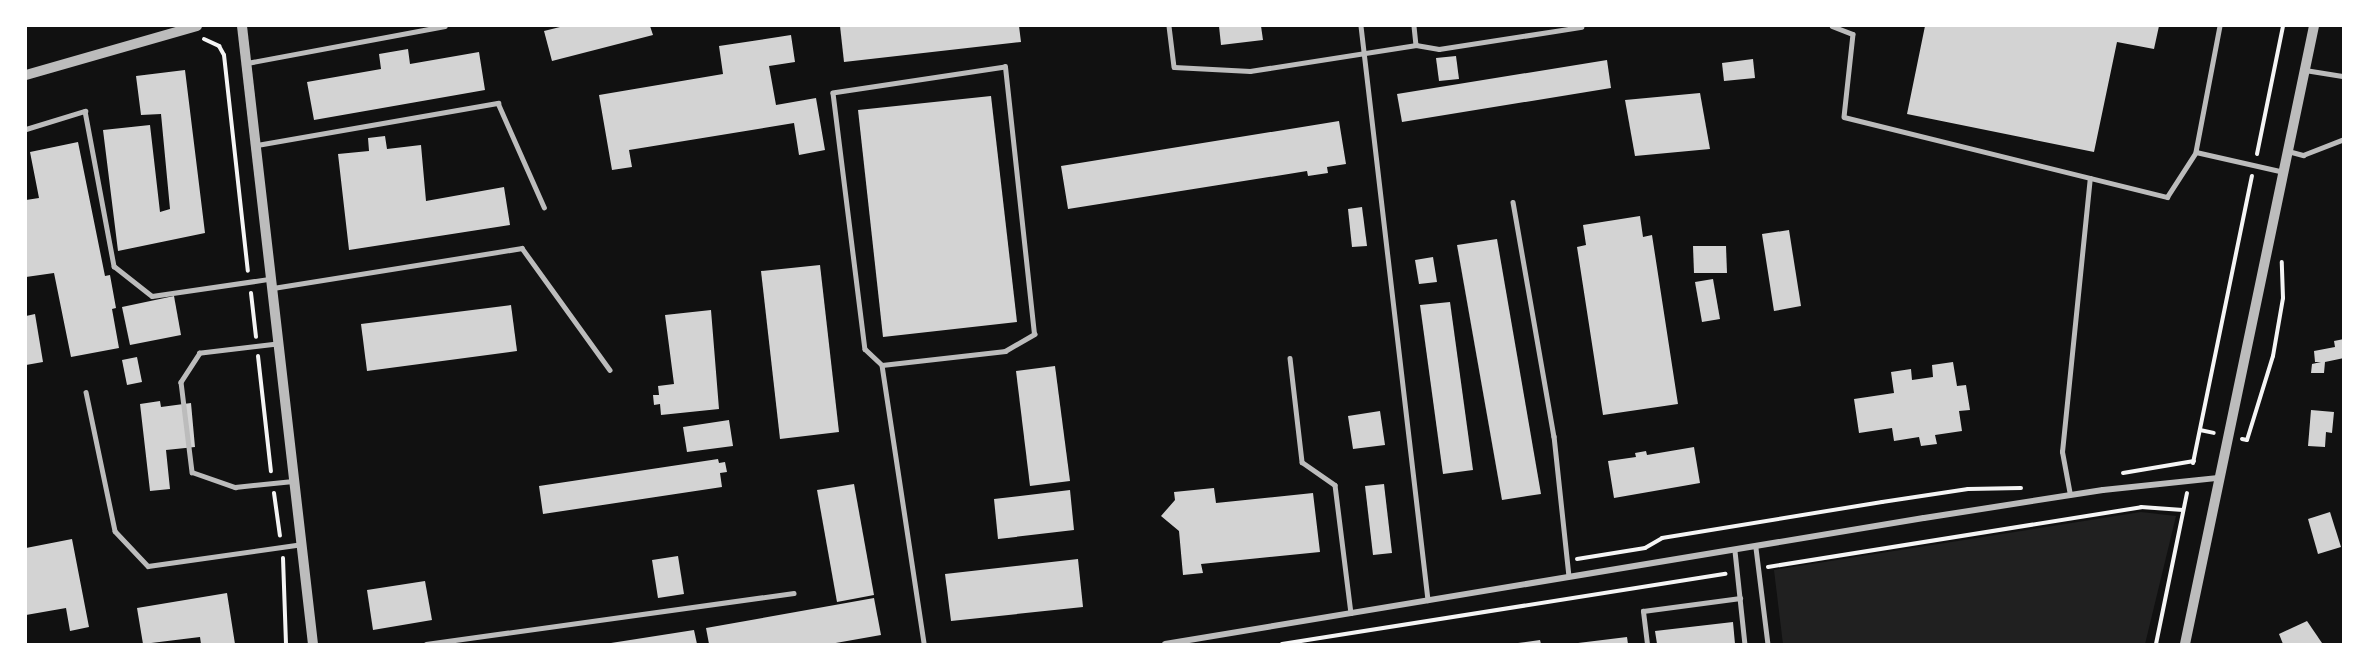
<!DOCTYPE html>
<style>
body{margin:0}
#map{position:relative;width:2369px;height:670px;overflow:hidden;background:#111;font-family:Commissioner,sans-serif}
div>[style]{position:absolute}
.green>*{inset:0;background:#202020}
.building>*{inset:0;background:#d3d3d3}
.path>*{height:4px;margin:-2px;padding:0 2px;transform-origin:2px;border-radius:2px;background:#f5f5f5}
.service>*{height:4.5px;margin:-2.25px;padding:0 2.25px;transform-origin:2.25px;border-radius:2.25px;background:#bcbcbc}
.minor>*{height:6px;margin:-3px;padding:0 3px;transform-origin:3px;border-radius:3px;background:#bcbcbc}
.tertiary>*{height:10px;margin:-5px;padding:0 5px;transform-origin:5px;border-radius:5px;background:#bcbcbc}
span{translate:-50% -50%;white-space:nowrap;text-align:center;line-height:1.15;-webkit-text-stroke:6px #fff;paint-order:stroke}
.frame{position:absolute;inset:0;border:27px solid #fff;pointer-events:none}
</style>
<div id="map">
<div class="green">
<i style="clip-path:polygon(2141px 512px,2176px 516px,2145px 644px,1783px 644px,1774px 570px)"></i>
</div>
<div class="building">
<i style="clip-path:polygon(564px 26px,650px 26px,653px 35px,552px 61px,544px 31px)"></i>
<i style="clip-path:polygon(840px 26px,1019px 26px,1021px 42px,844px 62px)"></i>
<i style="clip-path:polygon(1219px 26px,1261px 26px,1263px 40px,1221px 45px)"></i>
<i style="clip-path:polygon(1925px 26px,2159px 26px,2154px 49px,2117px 42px,2094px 152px,1907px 114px)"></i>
<i style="clip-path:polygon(791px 35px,795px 62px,769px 66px,776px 105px,816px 98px,825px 150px,799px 155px,794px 123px,629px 150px,632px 167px,612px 170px,599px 95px,723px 74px,719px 46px)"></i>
<i style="clip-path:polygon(408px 49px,410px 64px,479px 52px,485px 90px,314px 120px,307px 82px,381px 69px,379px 54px)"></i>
<i style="clip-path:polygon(1456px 56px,1459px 79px,1439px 81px,1436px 58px)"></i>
<i style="clip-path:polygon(1753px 59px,1755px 78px,1724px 81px,1722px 63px)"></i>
<i style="clip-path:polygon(1607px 60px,1611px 88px,1402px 122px,1397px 94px)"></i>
<i style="clip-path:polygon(185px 70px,205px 233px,118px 251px,103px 130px,150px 125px,160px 212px,170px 209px,161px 114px,141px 115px,136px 76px)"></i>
<i style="clip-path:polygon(1700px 93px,1710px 149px,1635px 156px,1625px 100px)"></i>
<i style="clip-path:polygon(991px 96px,1017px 322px,883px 337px,858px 110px)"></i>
<i style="clip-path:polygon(1339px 121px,1346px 164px,1327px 167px,1328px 173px,1308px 176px,1307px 171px,1068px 209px,1061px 166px)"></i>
<i style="clip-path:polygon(385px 136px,387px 149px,421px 145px,426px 201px,504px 187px,510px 225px,349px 250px,338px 154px,369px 151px,368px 138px)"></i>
<i style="clip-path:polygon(78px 142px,105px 276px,110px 275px,116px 308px,112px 309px,119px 348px,71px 357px,54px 273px,26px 277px,26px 200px,39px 198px,30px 152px)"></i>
<i style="clip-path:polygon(1362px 207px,1367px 246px,1352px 247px,1348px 209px)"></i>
<i style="clip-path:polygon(1640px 216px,1643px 237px,1652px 235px,1678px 404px,1603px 415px,1577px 247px,1586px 245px,1583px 225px)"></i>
<i style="clip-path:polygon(1789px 230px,1801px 306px,1774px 311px,1762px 234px)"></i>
<i style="clip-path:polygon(1497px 239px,1541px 494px,1502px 500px,1457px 245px)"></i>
<i style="clip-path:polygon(1693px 246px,1726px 246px,1727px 273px,1694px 273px)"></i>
<i style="clip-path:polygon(1433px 257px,1437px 282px,1419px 284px,1415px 260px)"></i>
<i style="clip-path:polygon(820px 265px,839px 432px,780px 439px,761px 271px)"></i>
<i style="clip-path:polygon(1713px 279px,1720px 319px,1702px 322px,1695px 282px)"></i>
<i style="clip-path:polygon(174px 296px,181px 335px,130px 345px,122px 307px)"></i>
<i style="clip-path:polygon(1450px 302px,1473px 470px,1443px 474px,1420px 305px)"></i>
<i style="clip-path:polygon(511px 305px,517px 351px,367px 371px,361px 324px)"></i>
<i style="clip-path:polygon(711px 310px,719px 409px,661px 415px,660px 404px,654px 405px,653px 395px,659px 395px,658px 386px,674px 384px,665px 315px)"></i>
<i style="clip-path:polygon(35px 314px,43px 362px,26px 365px,26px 316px)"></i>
<i style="clip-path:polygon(2344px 339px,2344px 358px,2325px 362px,2324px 373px,2311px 373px,2312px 364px,2321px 362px,2315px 362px,2314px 351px,2335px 347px,2334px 341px)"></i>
<i style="clip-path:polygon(137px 357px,142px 382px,127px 385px,122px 360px)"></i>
<i style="clip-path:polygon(1953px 362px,1957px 386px,1966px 385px,1970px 410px,1959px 411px,1962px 431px,1935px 435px,1937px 444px,1921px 446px,1919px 437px,1894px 441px,1892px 428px,1859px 433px,1854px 399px,1894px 393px,1891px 372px,1911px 369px,1912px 380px,1933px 377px,1932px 365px)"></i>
<i style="clip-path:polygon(1055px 366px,1070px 481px,1030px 486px,1016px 371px)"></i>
<i style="clip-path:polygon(160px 401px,161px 407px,191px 403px,195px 447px,166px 450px,170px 489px,150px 491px,140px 404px)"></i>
<i style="clip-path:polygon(2311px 410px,2334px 412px,2332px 433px,2326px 432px,2325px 447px,2308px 446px)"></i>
<i style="clip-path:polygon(1380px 411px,1385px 445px,1353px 449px,1348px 416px)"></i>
<i style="clip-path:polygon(729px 420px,733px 446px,687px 452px,683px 427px)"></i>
<i style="clip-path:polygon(1694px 447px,1700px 483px,1614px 498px,1608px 461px,1636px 457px,1635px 453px,1646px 451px,1647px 455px)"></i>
<i style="clip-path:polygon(718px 459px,719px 463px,725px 462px,727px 472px,720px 473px,722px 487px,543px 514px,539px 486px)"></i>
<i style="clip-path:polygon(854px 484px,874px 595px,837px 602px,817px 490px)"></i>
<i style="clip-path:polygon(1384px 484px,1392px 553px,1373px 555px,1365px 486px)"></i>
<i style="clip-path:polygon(1214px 488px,1216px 503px,1313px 493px,1320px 552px,1201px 564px,1203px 573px,1183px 575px,1179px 531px,1161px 516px,1175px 500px,1174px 492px)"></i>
<i style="clip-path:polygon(1070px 490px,1074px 530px,998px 539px,994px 499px)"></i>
<i style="clip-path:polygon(2330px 512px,2341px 547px,2318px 554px,2308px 519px)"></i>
<i style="clip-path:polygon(72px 539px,89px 627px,70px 631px,66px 608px,26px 615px,26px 548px)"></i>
<i style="clip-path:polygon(678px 556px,684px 594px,658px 598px,652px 560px)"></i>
<i style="clip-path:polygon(1078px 559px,1083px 607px,951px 621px,945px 574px)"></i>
<i style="clip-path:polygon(425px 581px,432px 620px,373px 630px,367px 590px)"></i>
<i style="clip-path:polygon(227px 593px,235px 644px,201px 644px,200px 637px,143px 644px,137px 608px)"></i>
<i style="clip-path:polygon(874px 598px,881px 635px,830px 644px,709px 644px,706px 628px)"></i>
<i style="clip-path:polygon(2307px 621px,2322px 643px,2283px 644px,2279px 634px)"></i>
<i style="clip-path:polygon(1733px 622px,1735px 644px,1657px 644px,1655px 631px)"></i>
<i style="clip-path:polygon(694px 630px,697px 644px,611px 644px,611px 643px)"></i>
<i style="clip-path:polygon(1627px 637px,1628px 644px,1578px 644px,1578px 643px)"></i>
<i style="clip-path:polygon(1540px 640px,1541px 644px,1518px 644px,1518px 643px)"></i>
</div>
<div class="path">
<i style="left:204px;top:39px;width:17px;rotate:25deg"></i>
<i style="left:219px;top:46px;width:10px;rotate:61deg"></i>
<i style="left:224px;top:55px;width:217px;rotate:83.7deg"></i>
<i style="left:2257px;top:154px;width:131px;rotate:-78.5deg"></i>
<i style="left:251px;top:293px;width:44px;rotate:83.5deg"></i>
<i style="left:258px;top:356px;width:116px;rotate:83.6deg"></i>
<i style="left:2200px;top:430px;width:14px;rotate:12deg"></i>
<i style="left:2242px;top:439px;width:5px;rotate:11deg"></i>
<i style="left:2247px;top:440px;width:88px;rotate:-72.8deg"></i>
<i style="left:2273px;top:356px;width:59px;rotate:-80.2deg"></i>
<i style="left:2283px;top:298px;width:36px;rotate:-92deg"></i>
<i style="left:2193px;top:463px;width:293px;rotate:-78.4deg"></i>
<i style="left:2123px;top:473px;width:72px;rotate:-9.6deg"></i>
<i style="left:274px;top:493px;width:43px;rotate:82.1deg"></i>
<i style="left:283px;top:558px;width:86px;rotate:88deg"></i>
<i style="left:1577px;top:559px;width:69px;rotate:-9.2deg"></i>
<i style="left:1645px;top:548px;width:20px;rotate:-30deg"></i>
<i style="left:1662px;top:538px;width:223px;rotate:-9.3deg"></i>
<i style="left:1882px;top:502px;width:87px;rotate:-8.6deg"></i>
<i style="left:1968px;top:489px;width:53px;rotate:-1.1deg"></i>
<i style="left:1768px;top:567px;width:378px;rotate:-9.1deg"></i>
<i style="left:2141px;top:507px;width:42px;rotate:4.1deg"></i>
<i style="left:1282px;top:644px;width:449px;rotate:-9deg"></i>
<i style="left:2156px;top:644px;width:154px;rotate:-78.4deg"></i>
</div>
<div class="service">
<i style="left:1169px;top:26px;width:41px;rotate:83deg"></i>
<i style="left:1174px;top:67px;width:76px;rotate:3deg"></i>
<i style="left:1250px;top:71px;width:168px;rotate:-8.9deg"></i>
<i style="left:1416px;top:45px;width:23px;rotate:10deg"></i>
<i style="left:1439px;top:49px;width:144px;rotate:-8.8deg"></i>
<i style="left:1361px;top:26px;width:578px;rotate:83.34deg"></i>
<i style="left:1414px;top:26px;width:19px;rotate:84deg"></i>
<i style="left:1832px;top:26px;width:22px;rotate:21deg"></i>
<i style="left:1853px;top:34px;width:83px;rotate:96.2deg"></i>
<i style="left:1844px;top:117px;width:333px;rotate:13.9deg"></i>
<i style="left:2167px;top:197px;width:54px;rotate:-57.2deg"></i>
<i style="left:2220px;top:26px;width:128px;rotate:100.8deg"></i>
<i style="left:2196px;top:152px;width:90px;rotate:12.8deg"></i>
<i style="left:247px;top:63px;width:201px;rotate:-10.6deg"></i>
<i style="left:2305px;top:70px;width:39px;rotate:9deg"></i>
<i style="left:26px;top:129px;width:62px;rotate:-17deg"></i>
<i style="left:85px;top:111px;width:158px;rotate:79.4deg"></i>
<i style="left:114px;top:266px;width:48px;rotate:38.3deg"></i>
<i style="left:152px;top:296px;width:118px;rotate:-8.3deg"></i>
<i style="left:257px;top:145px;width:245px;rotate:-9.9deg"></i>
<i style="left:498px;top:103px;width:114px;rotate:66.1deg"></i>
<i style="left:2288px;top:151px;width:16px;rotate:15deg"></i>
<i style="left:2303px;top:155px;width:44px;rotate:-21.3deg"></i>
<i style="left:1513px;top:202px;width:238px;rotate:80.1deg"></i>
<i style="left:1554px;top:436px;width:141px;rotate:83.9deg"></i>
<i style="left:273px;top:288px;width:252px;rotate:-9.1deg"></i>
<i style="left:522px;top:248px;width:150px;rotate:54.2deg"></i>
<i style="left:277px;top:344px;width:78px;rotate:173.3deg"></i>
<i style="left:200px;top:353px;width:35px;rotate:123deg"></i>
<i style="left:181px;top:382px;width:91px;rotate:83deg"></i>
<i style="left:192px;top:472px;width:46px;rotate:19.2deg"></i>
<i style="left:235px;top:487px;width:58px;rotate:-5.9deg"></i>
<i style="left:1290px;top:358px;width:105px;rotate:83.4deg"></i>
<i style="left:1302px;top:462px;width:40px;rotate:34.9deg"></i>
<i style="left:1335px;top:485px;width:129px;rotate:82.9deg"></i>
<i style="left:882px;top:365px;width:124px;rotate:-6.5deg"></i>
<i style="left:1005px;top:351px;width:34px;rotate:-30deg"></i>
<i style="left:1034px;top:334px;width:269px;rotate:-96.2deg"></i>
<i style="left:1005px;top:67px;width:174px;rotate:171.4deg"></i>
<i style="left:833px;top:93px;width:258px;rotate:82.9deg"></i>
<i style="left:865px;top:349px;width:23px;rotate:43deg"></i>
<i style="left:882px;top:365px;width:282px;rotate:81.4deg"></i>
<i style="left:86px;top:392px;width:142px;rotate:78.2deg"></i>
<i style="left:115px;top:531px;width:48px;rotate:46.7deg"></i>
<i style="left:148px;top:566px;width:156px;rotate:-8.1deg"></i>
<i style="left:2070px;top:495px;width:44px;rotate:-100.5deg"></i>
<i style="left:2062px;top:452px;width:275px;rotate:-84.2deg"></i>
<i style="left:1756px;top:548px;width:97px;rotate:82.9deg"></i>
<i style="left:1735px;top:551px;width:94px;rotate:83.9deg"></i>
<i style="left:426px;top:644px;width:371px;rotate:-7.9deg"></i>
<i style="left:1647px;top:644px;width:33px;rotate:-97deg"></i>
<i style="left:1643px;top:611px;width:98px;rotate:-7.6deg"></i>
</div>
<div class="minor">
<i style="left:1165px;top:644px;width:769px;rotate:-9.43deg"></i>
<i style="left:1924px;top:518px;width:181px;rotate:-8.9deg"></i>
<i style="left:2103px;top:490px;width:116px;rotate:-6deg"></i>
</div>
<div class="tertiary">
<i style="left:242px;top:26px;width:622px;rotate:83.45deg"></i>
<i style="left:26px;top:75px;width:178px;rotate:-16deg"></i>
<i style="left:2185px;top:644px;width:631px;rotate:-78.21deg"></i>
</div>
<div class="frame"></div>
</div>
